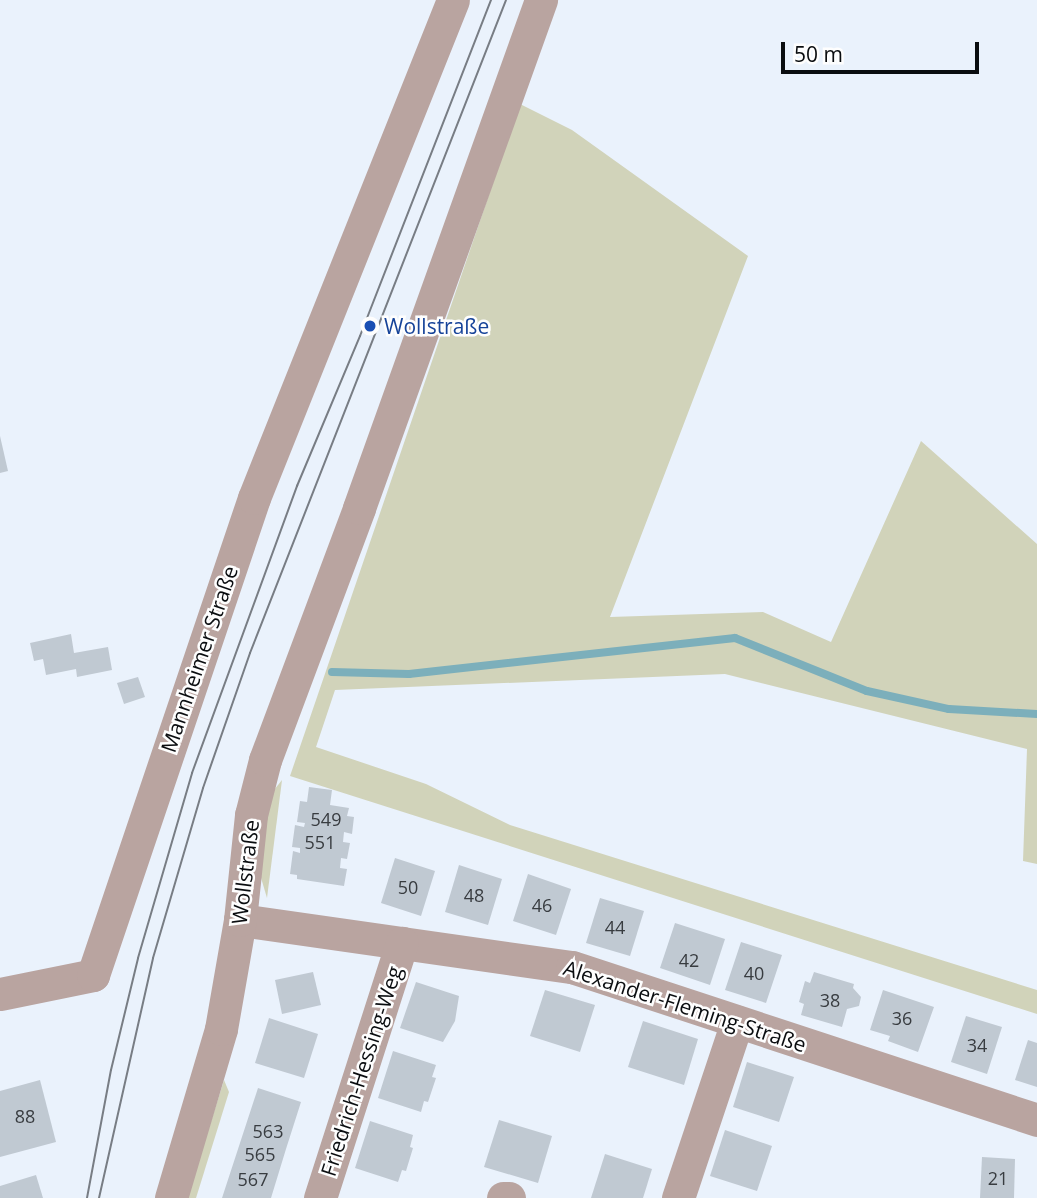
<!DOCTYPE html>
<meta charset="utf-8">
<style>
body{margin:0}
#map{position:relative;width:1037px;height:1198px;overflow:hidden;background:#eaf2fc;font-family:"Open Sans",sans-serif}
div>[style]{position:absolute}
.green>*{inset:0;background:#d1d3ba}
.stream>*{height:8px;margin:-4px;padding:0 4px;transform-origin:4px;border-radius:4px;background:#7cafbb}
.building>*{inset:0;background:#c0c9d2}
.minor>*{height:33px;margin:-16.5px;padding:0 16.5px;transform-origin:16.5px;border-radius:16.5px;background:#b9a4a0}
.tram>*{height:2px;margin:-1px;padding:0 1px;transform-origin:1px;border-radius:1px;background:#787d84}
.dots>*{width:19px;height:19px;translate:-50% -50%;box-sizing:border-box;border:4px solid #fefefe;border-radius:50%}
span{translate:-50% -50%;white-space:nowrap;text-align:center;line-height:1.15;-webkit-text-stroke:5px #fefefe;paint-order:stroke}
.number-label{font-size:18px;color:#383c40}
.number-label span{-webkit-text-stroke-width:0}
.transit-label{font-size:21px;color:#164399}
.left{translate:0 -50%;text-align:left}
.street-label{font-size:21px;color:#0a0d10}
.scale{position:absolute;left:781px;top:42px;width:198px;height:32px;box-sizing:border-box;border:4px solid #0a0d10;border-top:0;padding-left:9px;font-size:21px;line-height:24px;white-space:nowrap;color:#0a0d10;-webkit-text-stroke:5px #fefefe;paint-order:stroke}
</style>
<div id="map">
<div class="green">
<i style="clip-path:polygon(520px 104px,572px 130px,748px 256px,610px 617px,763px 612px,831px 642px,921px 441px,1037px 544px,1037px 864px,1023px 861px,1027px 749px,725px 674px,335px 690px,316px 747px,426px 784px,510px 825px,1037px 990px,1037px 1014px,290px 776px)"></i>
<i style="clip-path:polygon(282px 780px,267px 898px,259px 871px,270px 795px)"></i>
<i style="clip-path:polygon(224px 1080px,229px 1092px,196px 1198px,187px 1198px)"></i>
</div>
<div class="stream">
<i style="left:332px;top:672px;width:77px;rotate:1.5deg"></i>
<i style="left:409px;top:674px;width:328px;rotate:-6.3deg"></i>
<i style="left:735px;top:638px;width:142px;rotate:21.9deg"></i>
<i style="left:867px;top:691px;width:84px;rotate:12.4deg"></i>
<i style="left:949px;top:709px;width:88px;rotate:3.3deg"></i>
</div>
<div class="building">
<i style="clip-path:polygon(0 436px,8px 471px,0 473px)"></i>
<i style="clip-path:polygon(71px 634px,74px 653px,108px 647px,112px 670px,77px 677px,76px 669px,46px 675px,43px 659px,34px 661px,30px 643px)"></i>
<i style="clip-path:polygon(138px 677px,145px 697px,124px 704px,117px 683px)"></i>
<i style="clip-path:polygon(309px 787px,332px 790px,330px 805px,349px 808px,347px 816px,354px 817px,352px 834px,344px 832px,343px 842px,350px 843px,347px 859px,341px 858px,340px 868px,347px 869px,344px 886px,297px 879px,297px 875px,290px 874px,293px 851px,300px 853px,300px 848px,292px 847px,295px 825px,304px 827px,305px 823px,297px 822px,300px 801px,307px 802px)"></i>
<i style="clip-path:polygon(395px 858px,435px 871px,421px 916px,381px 903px)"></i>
<i style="clip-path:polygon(459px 865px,502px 879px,488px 925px,445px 912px)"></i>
<i style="clip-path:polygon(528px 874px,571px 889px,556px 935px,513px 921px)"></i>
<i style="clip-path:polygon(600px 898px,644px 911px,630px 956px,586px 943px)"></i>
<i style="clip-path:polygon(675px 923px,725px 939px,710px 985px,660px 968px)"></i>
<i style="clip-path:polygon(741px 942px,782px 955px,766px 1003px,725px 990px)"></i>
<i style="clip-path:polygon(313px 972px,321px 1005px,282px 1014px,275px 980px)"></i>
<i style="clip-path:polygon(814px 972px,854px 984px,853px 988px,861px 997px,859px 1006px,847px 1009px,842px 1027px,801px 1015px,804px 1004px,799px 1002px,805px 981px,810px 983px)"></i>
<i style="clip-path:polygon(416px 982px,459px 996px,455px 1021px,443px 1042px,400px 1028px)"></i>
<i style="clip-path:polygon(545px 990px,595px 1005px,580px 1052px,530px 1036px)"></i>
<i style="clip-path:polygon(883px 990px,934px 1007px,918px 1052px,888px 1041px,890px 1036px,870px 1030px)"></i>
<i style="clip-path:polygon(966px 1016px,1002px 1027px,987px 1074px,951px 1062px)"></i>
<i style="clip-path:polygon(269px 1018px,318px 1034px,304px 1078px,255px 1063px)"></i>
<i style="clip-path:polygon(643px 1021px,698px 1039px,684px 1085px,628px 1067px)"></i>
<i style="clip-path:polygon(1028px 1040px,1037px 1043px,1037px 1087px,1015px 1080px)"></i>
<i style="clip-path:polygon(393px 1051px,436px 1065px,432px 1077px,436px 1078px,428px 1102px,424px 1101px,421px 1112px,378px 1098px)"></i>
<i style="clip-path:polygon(747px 1062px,794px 1077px,779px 1122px,733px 1107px)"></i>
<i style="clip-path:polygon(40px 1080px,56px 1142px,0 1157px,0 1091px)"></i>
<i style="clip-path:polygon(258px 1088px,301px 1102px,286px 1149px,271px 1198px,222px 1198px)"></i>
<i style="clip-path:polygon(499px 1120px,552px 1136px,538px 1183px,484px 1167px)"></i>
<i style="clip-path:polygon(370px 1121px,413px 1135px,410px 1147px,413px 1148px,406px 1171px,402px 1170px,398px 1182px,355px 1168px)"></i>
<i style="clip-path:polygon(725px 1130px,772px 1146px,757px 1191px,710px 1176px)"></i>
<i style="clip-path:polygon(605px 1154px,652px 1169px,643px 1198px,591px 1198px)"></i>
<i style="clip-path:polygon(982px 1157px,1015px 1159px,1014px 1198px,980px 1198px)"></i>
<i style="clip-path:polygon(36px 1175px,43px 1198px,0 1198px,0 1186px)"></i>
</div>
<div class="minor">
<i style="left:240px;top:920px;width:335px;rotate:8.1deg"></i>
<i style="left:572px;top:967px;width:490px;rotate:18.2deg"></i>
<i style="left:0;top:994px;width:95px;rotate:-11.5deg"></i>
<i style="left:93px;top:975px;width:503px;rotate:-71.35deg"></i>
<i style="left:254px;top:498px;width:536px;rotate:-68.22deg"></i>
<i style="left:171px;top:1198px;width:176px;rotate:-73.5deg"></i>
<i style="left:221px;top:1029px;width:111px;rotate:-80.1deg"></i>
<i style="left:240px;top:920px;width:106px;rotate:-84deg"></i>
<i style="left:251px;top:815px;width:57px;rotate:-75.7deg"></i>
<i style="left:265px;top:760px;width:269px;rotate:-69.5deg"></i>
<i style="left:359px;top:508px;width:540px;rotate:-70.29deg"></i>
<i style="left:320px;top:1198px;width:268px;rotate:-72.2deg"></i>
<i style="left:503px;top:1198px;width:6px"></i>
<i style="left:678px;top:1198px;width:186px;rotate:-71.5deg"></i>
</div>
<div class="tram">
<i style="left:87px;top:1198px;width:130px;rotate:-79.4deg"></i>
<i style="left:111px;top:1070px;width:115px;rotate:-76.4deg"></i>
<i style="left:138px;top:958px;width:193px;rotate:-73.7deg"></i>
<i style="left:192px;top:773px;width:306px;rotate:-69.9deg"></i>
<i style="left:297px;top:486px;width:163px;rotate:-67.2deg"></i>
<i style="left:360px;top:336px;width:361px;rotate:-68.7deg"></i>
<i style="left:99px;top:1198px;width:246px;rotate:-77.3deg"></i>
<i style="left:153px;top:958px;width:177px;rotate:-73.6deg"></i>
<i style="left:203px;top:788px;width:143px;rotate:-70.8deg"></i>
<i style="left:250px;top:653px;width:701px;rotate:-68.59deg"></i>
</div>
<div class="dots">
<i style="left:370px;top:326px;background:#1a4fb4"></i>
</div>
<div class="number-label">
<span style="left:326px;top:819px">549</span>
<span style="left:320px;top:842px">551</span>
<span style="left:408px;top:887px">50</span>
<span style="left:474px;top:895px">48</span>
<span style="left:542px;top:905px">46</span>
<span style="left:615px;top:927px">44</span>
<span style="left:689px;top:960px">42</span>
<span style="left:754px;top:973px">40</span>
<span style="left:830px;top:1000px">38</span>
<span style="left:902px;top:1018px">36</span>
<span style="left:977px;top:1045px">34</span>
<span style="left:25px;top:1116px">88</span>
<span style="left:268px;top:1131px">563</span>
<span style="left:260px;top:1154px">565</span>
<span style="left:998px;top:1178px">21</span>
<span style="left:253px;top:1179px">567</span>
</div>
<div class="transit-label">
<span class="left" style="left:384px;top:326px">Wollstraße</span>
</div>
<div class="street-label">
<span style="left:199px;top:659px;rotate:-71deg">Mannheimer Straße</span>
<span style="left:245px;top:872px;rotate:-83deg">Wollstraße</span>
<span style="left:685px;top:1006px;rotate:18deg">Alexander-Fleming-Straße</span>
<span style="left:361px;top:1071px;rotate:-72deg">Friedrich-Hessing-Weg</span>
</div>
<div class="scale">50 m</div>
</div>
